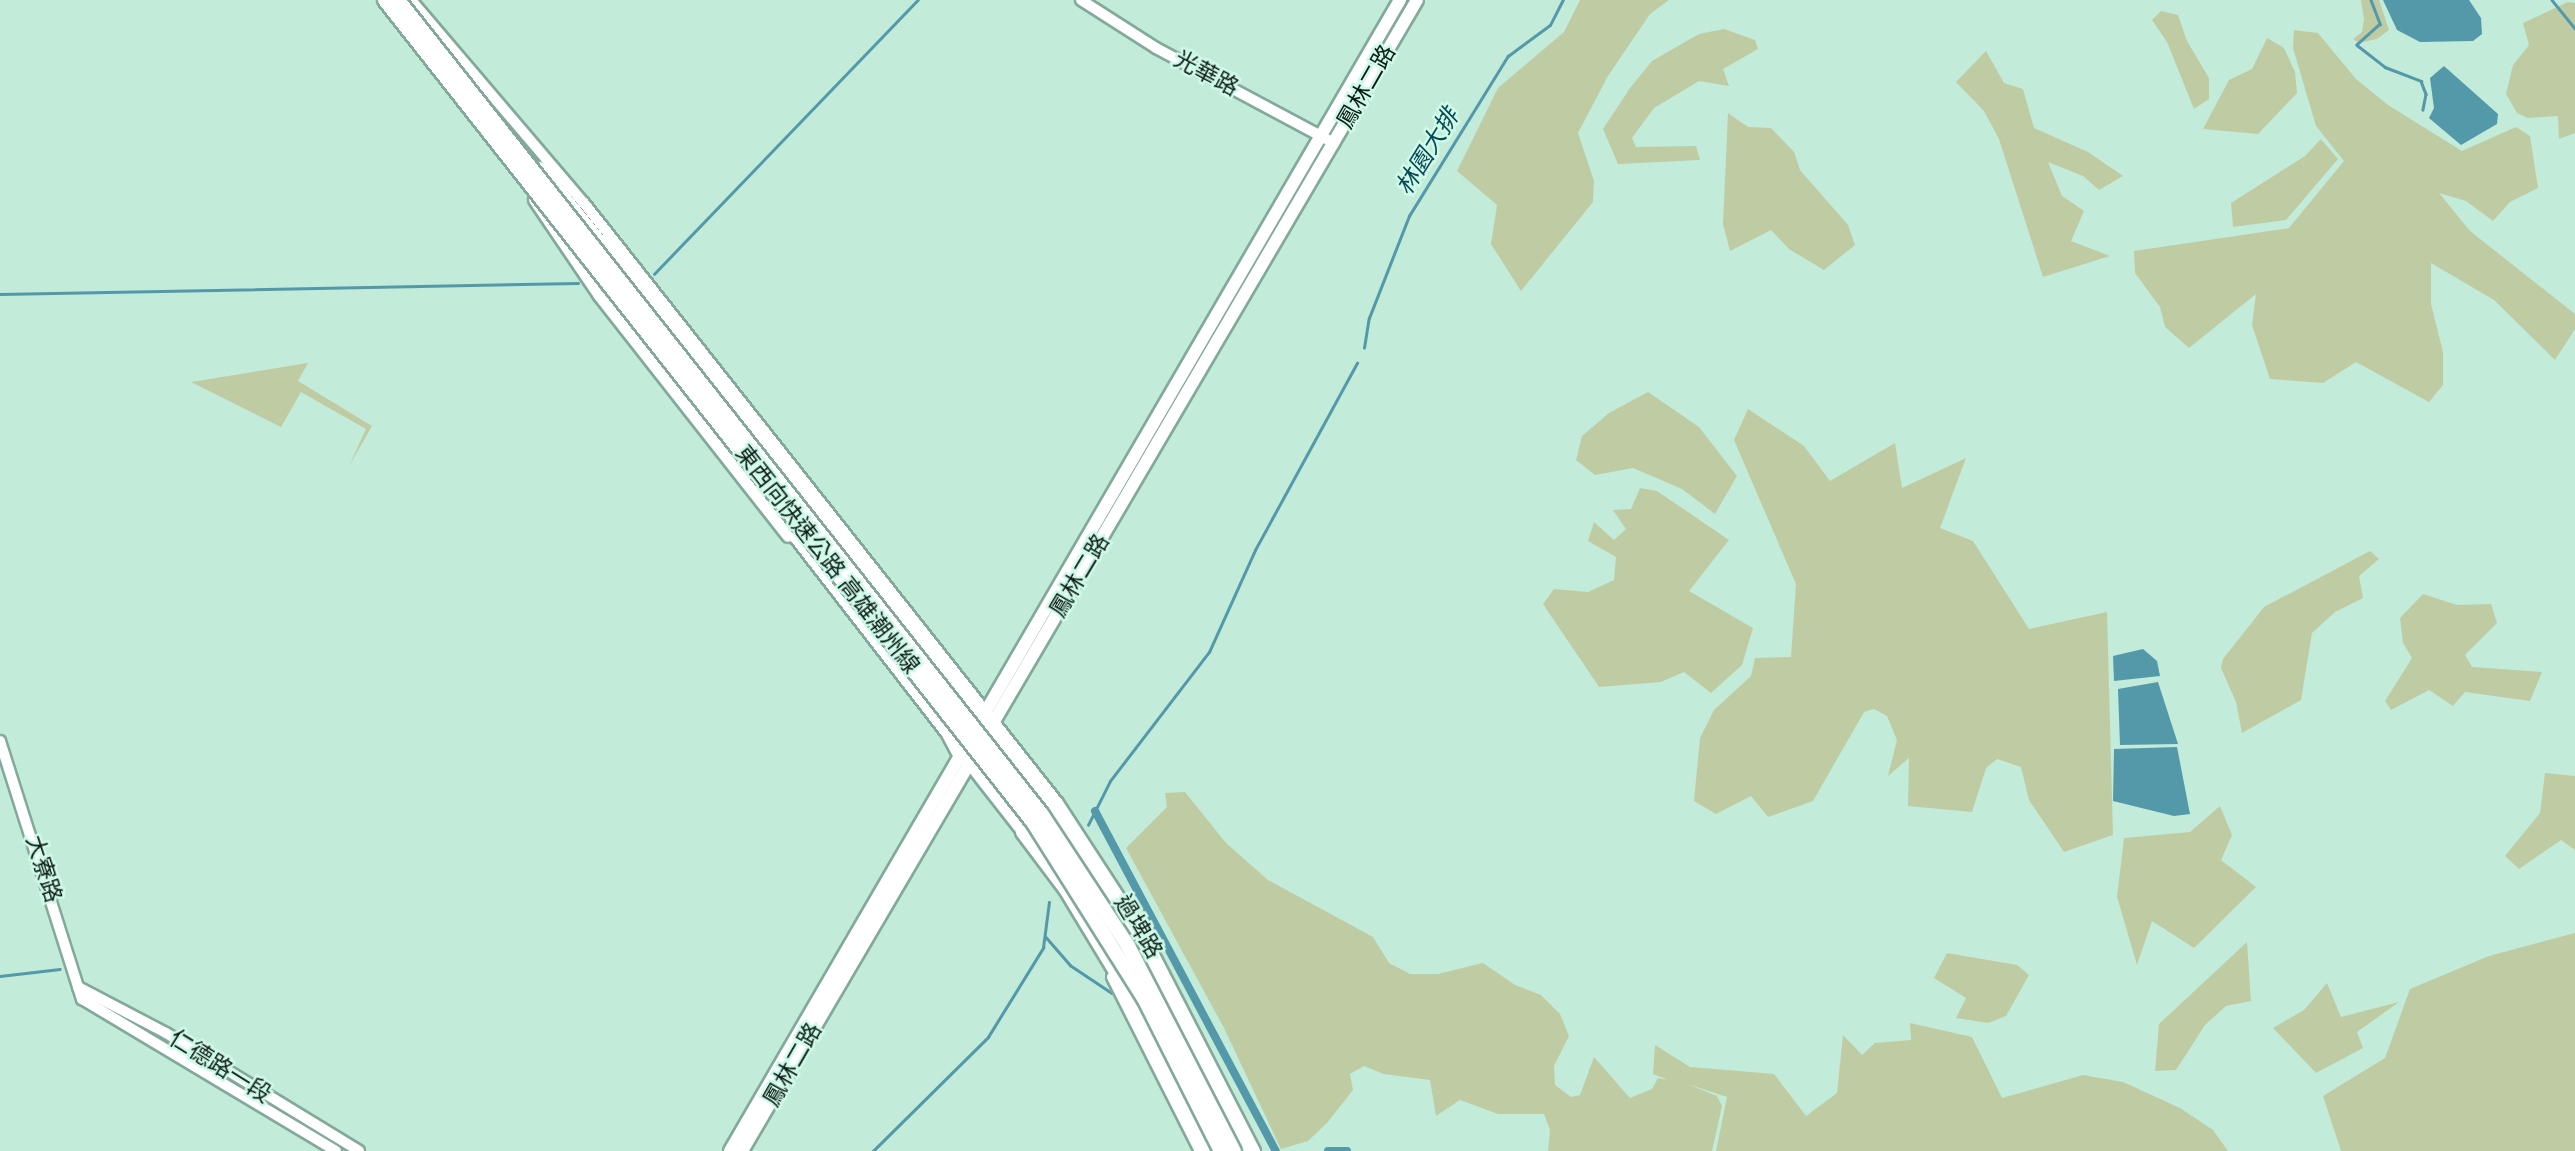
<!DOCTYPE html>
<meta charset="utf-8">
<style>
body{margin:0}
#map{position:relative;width:2575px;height:1151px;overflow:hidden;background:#c2ebda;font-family:"Nunito Sans","Noto Sans TC",sans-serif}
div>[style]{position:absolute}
.green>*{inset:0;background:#bfcca3}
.water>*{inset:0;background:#5399a9}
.stream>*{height:2.5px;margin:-1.25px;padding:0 1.25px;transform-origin:1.25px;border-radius:1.25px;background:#5399a9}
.canal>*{height:8px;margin:-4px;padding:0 4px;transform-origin:4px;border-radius:4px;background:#5399a9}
.roads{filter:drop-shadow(2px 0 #82a999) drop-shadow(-2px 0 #82a999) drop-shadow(0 2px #82a999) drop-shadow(0 -2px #82a999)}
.tertiary>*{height:10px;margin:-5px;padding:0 5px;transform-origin:5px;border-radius:5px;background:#fff}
.secondary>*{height:10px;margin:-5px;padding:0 5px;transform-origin:5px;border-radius:5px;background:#fff}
.primary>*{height:12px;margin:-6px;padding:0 6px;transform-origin:6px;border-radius:6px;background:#fff}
.trunk>*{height:14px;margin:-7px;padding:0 7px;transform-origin:7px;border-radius:7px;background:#fff}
.bridges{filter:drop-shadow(2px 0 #82a999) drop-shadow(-2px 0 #82a999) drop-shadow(0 2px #82a999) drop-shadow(0 -2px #82a999)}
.trunk-bridge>*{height:14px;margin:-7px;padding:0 7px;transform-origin:7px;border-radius:7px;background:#fff}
span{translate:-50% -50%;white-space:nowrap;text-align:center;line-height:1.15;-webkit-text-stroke:5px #cff9e8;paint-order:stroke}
.street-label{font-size:23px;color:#0c1c16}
.water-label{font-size:24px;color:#084955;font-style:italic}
</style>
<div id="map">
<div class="green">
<i style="clip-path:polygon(1580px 0,1669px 0,1650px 14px,1608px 76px,1578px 133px,1594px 181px,1593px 202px,1521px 291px,1491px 244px,1497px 205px,1457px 171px,1498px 88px,1564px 32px)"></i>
<i style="clip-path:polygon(2361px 0,2379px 0,2389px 30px,2377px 39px,2359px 43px,2353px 39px,2362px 32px,2364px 19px)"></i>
<i style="clip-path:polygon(2568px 2px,2575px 3px,2575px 133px,2559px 139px,2558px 116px,2528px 118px,2517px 113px,2506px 94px,2513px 65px,2529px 45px,2523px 23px)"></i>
<i style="clip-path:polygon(2161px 11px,2178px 15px,2187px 41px,2209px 78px,2209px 99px,2194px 109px,2167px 42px,2152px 20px)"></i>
<i style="clip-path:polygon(1724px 29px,1755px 40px,1758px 49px,1723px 69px,1729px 86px,1699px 81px,1654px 108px,1632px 138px,1636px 147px,1696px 146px,1700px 160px,1618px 164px,1603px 129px,1630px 88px,1652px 61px,1699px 34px)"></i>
<i style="clip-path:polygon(2294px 30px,2318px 33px,2356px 79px,2388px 105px,2462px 151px,2516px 127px,2530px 136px,2538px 188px,2510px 202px,2493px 221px,2466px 201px,2439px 193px,2470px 231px,2575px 314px,2575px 329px,2555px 360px,2494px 300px,2431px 263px,2431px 304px,2443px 352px,2443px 385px,2429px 402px,2356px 362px,2323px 383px,2270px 379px,2252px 325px,2256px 294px,2189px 348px,2165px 327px,2160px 307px,2135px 273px,2134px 251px,2289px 228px,2344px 161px,2316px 126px,2293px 48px)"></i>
<i style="clip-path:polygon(2267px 38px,2284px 48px,2295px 72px,2297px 93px,2258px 134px,2203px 129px,2229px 80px,2252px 69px)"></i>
<i style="clip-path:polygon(1986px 51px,2004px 83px,2023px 89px,2034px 128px,2088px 152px,2123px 176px,2099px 190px,2083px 176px,2048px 162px,2062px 196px,2084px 211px,2071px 241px,2110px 256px,2043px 277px,1999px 139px,1984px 111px,1956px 82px)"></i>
<i style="clip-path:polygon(1728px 113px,1748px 127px,1771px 128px,1794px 152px,1800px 170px,1848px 225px,1855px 245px,1824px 270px,1789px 249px,1771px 230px,1730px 251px,1723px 224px)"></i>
<i style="clip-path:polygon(2321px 139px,2338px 159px,2286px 220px,2233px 227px,2231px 203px,2305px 156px)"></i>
<i style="clip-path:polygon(308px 363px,298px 381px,372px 426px,349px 466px,366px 429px,301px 392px,281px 427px,191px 382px)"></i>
<i style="clip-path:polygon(1648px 392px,1699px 427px,1737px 476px,1715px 514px,1682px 489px,1633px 468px,1595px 475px,1576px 460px,1582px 436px,1609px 413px)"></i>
<i style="clip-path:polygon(1748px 409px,1804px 446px,1830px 481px,1895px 443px,1902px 488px,1966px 458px,1940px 528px,1973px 541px,2029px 629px,2107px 612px,2113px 835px,2064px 852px,2029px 800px,2021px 767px,1997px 759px,1986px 768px,1972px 812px,1908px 806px,1909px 758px,1888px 776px,1897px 740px,1887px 716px,1874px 709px,1864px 712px,1813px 801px,1768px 817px,1751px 796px,1716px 814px,1694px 801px,1700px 738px,1714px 710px,1751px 676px,1755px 658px,1791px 657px,1796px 584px,1734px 440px)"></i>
<i style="clip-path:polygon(1640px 488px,1657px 491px,1729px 540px,1689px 591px,1753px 628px,1742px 665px,1711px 693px,1684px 672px,1661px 682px,1599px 687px,1543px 604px,1554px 589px,1588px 592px,1614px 580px,1616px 557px,1588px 541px,1594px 522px,1614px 540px,1626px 529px,1613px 510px,1631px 509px)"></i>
<i style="clip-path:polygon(2370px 551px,2379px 559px,2359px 576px,2363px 598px,2335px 612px,2312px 633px,2301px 700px,2242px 733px,2236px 702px,2221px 668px,2223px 659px,2264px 607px)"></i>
<i style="clip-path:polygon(2423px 594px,2457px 605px,2491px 604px,2497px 623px,2465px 655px,2472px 667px,2542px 672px,2530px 701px,2465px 692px,2453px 706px,2429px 690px,2391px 710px,2385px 701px,2412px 658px,2403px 643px,2400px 618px)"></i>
<i style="clip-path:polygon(2545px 773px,2575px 776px,2575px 850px,2561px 840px,2519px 869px,2505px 856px,2540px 813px)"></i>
<i style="clip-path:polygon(1185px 792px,1226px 843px,1268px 880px,1373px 937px,1389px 963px,1410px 974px,1438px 974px,1483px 963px,1515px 985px,1541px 995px,1560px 1014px,1569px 1036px,1554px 1066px,1555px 1085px,1571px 1097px,1580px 1095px,1594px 1057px,1630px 1098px,1652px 1089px,1658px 1078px,1668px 1080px,1653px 1074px,1655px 1045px,1690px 1067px,1774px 1074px,1806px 1116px,1837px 1093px,1843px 1035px,1862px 1055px,1875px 1043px,1911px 1040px,1910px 1023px,1972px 1037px,2002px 1098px,2083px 1075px,2123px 1082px,2180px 1108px,2213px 1130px,2228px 1151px,1716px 1151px,1727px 1097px,1687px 1084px,1717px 1096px,1722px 1106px,1712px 1151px,1548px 1151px,1550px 1130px,1544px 1114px,1498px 1114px,1460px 1100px,1436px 1116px,1430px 1080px,1384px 1074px,1364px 1066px,1350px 1074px,1353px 1090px,1327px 1123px,1308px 1141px,1281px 1149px,1224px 1028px,1126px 848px,1167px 807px,1165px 793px)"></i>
<i style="clip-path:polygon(2220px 806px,2232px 835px,2221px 860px,2256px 887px,2194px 948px,2152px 921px,2137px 965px,2117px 897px,2124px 838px,2190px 832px)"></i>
<i style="clip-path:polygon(2575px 933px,2575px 1151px,2341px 1151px,2323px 1096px,2385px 1058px,2410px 989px,2489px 956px)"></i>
<i style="clip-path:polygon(2247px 942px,2251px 1001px,2226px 1006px,2205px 1025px,2176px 1070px,2155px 1071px,2159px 1024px)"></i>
<i style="clip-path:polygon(1947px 953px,2017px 965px,2029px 975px,2006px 1016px,1988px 1023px,1956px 1018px,1966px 998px,1934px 978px)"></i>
<i style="clip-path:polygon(2327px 983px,2341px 1017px,2399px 1002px,2357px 1032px,2363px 1048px,2316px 1073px,2273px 1028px,2304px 1010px)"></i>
</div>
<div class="water">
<i style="clip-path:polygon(2383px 0,2469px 0,2481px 18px,2482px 34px,2473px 41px,2420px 42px,2397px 30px)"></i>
<i style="clip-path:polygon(2444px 66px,2498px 114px,2497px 124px,2461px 145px,2429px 118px,2434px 108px,2430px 78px)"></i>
<i style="clip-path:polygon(2143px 649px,2157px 661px,2160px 676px,2114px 681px,2113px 656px)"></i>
<i style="clip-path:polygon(2158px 682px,2178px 744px,2120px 745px,2118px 689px)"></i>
<i style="clip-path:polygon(2177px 747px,2190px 814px,2174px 816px,2113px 801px,2114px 749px)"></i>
</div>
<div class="stream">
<i style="left:2371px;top:0;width:26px;rotate:69deg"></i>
<i style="left:2380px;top:24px;width:31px;rotate:138deg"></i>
<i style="left:2357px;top:45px;width:36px;rotate:38deg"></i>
<i style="left:2385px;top:67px;width:39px;rotate:21deg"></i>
<i style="left:2421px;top:81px;width:14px;rotate:69deg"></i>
<i style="left:2426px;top:94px;width:16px;rotate:101deg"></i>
<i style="left:2552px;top:0;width:36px;rotate:51deg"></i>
<i style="left:654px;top:274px;width:380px;rotate:-46.1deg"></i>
<i style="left:0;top:294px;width:578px;rotate:-1.09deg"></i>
<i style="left:1364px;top:348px;width:30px;rotate:-81deg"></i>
<i style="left:1369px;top:318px;width:110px;rotate:-68.6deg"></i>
<i style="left:1409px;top:216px;width:188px;rotate:-58.3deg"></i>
<i style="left:1508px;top:56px;width:52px;rotate:-36.4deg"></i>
<i style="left:1550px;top:25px;width:28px;rotate:-63deg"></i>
<i style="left:1088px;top:825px;width:49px;rotate:-63.4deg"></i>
<i style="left:1110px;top:781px;width:163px;rotate:-52.5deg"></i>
<i style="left:1209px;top:652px;width:112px;rotate:-65.7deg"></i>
<i style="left:1255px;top:550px;width:213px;rotate:-61.4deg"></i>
<i style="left:1046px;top:937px;width:37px;rotate:49deg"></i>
<i style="left:1070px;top:965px;width:50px;rotate:33.7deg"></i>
<i style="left:0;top:976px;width:60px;rotate:-6.7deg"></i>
<i style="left:873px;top:1151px;width:162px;rotate:-44.7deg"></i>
<i style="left:988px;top:1037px;width:105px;rotate:-58.3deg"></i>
<i style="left:1043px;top:948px;width:46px;rotate:-82.6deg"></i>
</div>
<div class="canal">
<i style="left:1095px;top:811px;width:385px;rotate:62deg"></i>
<i style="left:1328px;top:1151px;width:19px"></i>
</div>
<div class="roads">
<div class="tertiary">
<i style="left:1081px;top:0;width:89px;rotate:32.6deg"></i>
<i style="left:1156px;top:48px;width:202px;rotate:28.1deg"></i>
<i style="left:0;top:741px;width:271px;rotate:72.4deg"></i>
<i style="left:82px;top:999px;width:296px;rotate:30.9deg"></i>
<i style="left:78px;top:987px;width:99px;rotate:27.6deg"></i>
<i style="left:166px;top:1033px;width:226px;rotate:31.4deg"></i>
</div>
<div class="secondary">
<i style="left:411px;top:0;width:267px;rotate:49.6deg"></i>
<i style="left:584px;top:203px;width:765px;rotate:51.69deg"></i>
<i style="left:1058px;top:803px;width:158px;rotate:56.9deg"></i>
<i style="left:1144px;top:935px;width:243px;rotate:62.8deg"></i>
<i style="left:534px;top:200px;width:116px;rotate:55.9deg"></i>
<i style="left:599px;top:296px;width:306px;rotate:51.9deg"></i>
<i style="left:966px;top:760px;width:99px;rotate:52deg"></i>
<i style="left:1112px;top:977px;width:195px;rotate:63.2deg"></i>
</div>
<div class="primary">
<i style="left:730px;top:1151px;width:1332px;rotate:-59.8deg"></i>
<i style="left:742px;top:1151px;width:1334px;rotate:-59.61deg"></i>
</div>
<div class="trunk">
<i style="left:540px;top:169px;width:588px;rotate:50.87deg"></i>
<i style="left:911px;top:625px;width:230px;rotate:52.6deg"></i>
<i style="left:1051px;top:808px;width:157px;rotate:56.4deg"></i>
<i style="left:1138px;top:939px;width:237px;rotate:63.2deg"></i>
<i style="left:610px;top:296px;width:552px;rotate:52.22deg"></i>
<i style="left:948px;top:732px;width:24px;rotate:62deg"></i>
<i style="left:1023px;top:832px;width:71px;rotate:53deg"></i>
<i style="left:1066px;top:889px;width:133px;rotate:58.8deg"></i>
<i style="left:1135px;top:1003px;width:166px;rotate:63.1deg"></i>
</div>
</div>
<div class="bridges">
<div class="trunk-bridge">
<i style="left:385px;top:0;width:1047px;rotate:51.75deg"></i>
<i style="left:1033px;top:822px;width:208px;rotate:57.8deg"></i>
<i style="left:1144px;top:998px;width:171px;rotate:63.3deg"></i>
<i style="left:398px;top:0;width:1039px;rotate:51.68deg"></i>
<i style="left:1042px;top:815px;width:157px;rotate:56.7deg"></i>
<i style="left:1128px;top:946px;width:231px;rotate:62.7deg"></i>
</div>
</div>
<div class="street-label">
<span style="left:1206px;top:74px;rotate:28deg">光華路</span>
<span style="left:1367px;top:87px;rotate:-60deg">鳳林二路</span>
<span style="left:827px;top:560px;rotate:52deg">東西向快速公路 高雄潮州線</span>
<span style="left:1080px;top:576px;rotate:-59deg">鳳林二路</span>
<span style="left:43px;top:869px;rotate:72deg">大寮路</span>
<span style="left:1138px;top:927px;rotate:59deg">過埤路</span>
<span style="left:793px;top:1065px;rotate:-60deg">鳳林二路</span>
<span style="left:220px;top:1067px;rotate:32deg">仁德路一段</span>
</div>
<div class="water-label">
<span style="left:1428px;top:152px;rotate:-58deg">林園大排</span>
</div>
</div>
